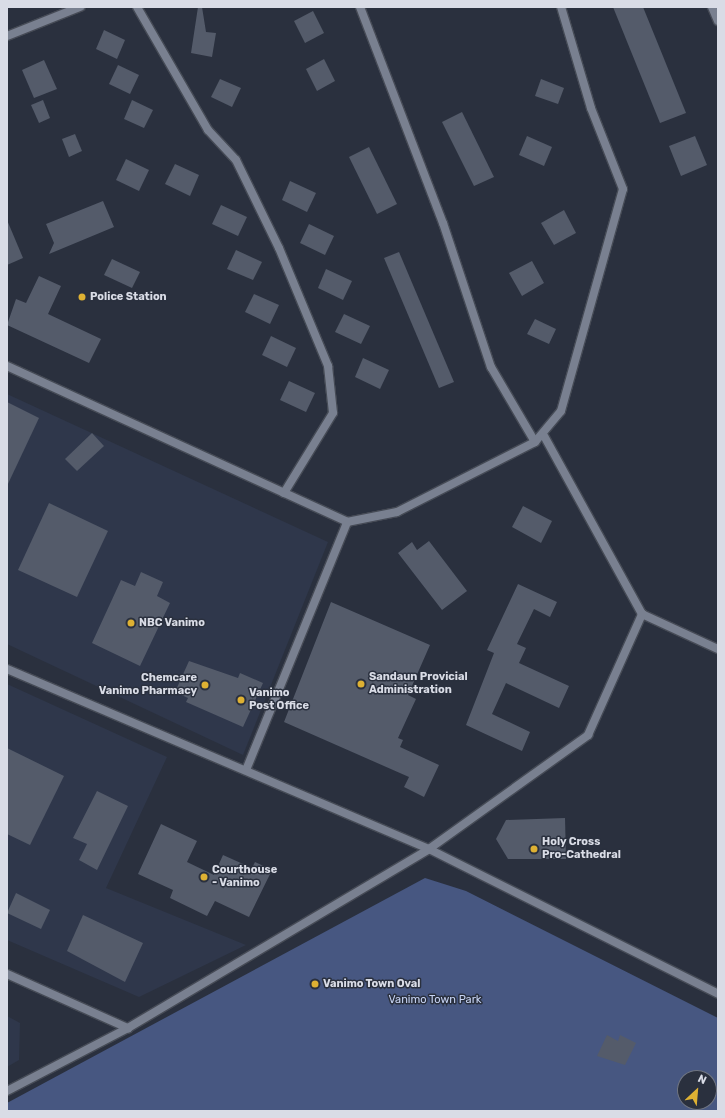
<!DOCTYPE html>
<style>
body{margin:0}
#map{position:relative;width:725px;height:1118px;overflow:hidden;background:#2a303e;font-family:Rubik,sans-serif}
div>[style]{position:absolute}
.built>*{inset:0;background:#2f374b}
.green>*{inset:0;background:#475781}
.building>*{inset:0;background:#545b6a}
.roads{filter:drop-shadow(1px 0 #464b56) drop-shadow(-1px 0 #464b56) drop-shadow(0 1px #464b56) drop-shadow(0 -1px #464b56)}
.minor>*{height:8px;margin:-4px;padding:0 4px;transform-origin:4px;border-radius:4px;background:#798090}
.tertiary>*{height:8px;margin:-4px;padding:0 4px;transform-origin:4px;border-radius:4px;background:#798090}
.dots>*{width:11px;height:11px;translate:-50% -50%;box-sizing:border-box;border:2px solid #2a303e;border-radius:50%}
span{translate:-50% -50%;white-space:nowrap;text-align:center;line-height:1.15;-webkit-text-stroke:3px #2a303e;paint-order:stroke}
.poi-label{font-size:11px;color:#d9dce6;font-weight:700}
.left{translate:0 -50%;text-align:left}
.right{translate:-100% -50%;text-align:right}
.park-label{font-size:11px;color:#c7d4f4}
.frame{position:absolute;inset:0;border:8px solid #d9dce6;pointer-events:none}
.north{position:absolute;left:677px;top:1070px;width:40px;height:40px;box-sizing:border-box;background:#2a303e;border:1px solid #707581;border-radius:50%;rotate:26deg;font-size:11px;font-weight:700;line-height:16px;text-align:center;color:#d9dce6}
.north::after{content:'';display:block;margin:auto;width:14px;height:18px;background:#deb133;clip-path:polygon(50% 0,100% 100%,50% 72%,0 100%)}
</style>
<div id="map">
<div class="built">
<i style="clip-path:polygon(7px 394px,328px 542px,243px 755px,7px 644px)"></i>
<i style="clip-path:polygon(7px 684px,167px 757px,106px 888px,246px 945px,139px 997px,7px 940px)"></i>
<i style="clip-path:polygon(7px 1016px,20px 1023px,19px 1060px,7px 1067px)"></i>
</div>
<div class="green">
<i style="clip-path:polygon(evenodd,425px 878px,466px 891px,718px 1018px,718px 1111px,7px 1111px,7px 1103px,425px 878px,685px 1078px,709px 1078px,709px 1102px,685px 1102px,685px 1078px)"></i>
</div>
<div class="building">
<i style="clip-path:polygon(198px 7px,202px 7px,206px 32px,216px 33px,212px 57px,191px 53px)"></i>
<i style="clip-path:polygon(613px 7px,643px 7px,686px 113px,660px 123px)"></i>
<i style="clip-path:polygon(313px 11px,324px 33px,305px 43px,294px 21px)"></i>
<i style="clip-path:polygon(104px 30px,125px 40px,117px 59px,96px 49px)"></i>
<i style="clip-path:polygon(324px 59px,335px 81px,317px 91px,306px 69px)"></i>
<i style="clip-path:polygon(44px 60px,57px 89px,34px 98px,22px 70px)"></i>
<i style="clip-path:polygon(118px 65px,139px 75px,130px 94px,109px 84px)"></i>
<i style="clip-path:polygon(220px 79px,241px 88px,232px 107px,211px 97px)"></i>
<i style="clip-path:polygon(541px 79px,564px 88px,558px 104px,535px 96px)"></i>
<i style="clip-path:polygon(43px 100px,50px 118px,39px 123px,31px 105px)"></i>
<i style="clip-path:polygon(132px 100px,153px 110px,144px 128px,124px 119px)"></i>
<i style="clip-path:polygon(462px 112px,494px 177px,474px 186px,442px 122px)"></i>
<i style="clip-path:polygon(75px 134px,82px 151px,69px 157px,62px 139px)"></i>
<i style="clip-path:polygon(527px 136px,552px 147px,544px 166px,519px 155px)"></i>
<i style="clip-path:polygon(695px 136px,707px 165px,681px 176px,669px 146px)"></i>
<i style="clip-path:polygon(369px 147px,397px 204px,377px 214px,349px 157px)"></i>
<i style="clip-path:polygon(126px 159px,149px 170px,139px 191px,116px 180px)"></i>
<i style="clip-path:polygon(175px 164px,199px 175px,190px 196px,165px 184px)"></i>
<i style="clip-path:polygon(290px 181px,316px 193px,307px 212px,282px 200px)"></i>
<i style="clip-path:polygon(103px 201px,114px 227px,49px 254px,54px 243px,46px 224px)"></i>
<i style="clip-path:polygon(221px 205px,247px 217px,238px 236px,212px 224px)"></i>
<i style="clip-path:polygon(564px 210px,576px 233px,554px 245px,541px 223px)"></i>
<i style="clip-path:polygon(7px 220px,23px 258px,7px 265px)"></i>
<i style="clip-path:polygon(309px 224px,334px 236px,325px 255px,300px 243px)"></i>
<i style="clip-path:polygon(236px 250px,262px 262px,253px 280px,227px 269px)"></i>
<i style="clip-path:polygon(399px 252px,454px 382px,439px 388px,384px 258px)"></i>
<i style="clip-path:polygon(112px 259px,140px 272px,132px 288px,104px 275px)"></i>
<i style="clip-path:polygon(532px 261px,544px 283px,522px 296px,509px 273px)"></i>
<i style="clip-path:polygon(326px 269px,352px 281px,343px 300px,318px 288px)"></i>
<i style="clip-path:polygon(39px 276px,61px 286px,48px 314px,101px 339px,89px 363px,7px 325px,16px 299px,26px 303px)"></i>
<i style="clip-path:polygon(254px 294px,279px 305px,270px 324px,245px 312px)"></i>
<i style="clip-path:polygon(344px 314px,370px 326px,361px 344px,335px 332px)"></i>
<i style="clip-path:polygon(535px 319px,556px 329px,549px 344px,527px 334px)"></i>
<i style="clip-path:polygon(271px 336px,296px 348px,287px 367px,262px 355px)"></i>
<i style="clip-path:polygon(363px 358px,389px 370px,380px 389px,355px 377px)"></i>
<i style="clip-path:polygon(289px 381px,315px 393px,306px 412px,280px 400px)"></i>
<i style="clip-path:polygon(7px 402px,39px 418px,7px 486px)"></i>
<i style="clip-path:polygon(92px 433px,104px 446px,77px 471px,65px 459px)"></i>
<i style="clip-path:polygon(49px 503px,108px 531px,77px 597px,18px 570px)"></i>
<i style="clip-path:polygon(523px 506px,552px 521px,541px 543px,512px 527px)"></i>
<i style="clip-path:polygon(429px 541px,467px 591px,442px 610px,398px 553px,412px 542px,417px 550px)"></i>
<i style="clip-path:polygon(141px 572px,163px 582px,157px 596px,170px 603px,140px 666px,92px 643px,121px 580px,135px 586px)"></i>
<i style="clip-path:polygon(518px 584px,557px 602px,550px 617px,534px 609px,517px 644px,526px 648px,519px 663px,569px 686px,559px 708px,506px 683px,492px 714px,530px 732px,522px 751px,466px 725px,494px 653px,487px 650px)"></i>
<i style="clip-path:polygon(331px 602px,430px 645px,408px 695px,416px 699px,398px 738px,403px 740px,400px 747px,439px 765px,424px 797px,404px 787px,409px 777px,284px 722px)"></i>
<i style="clip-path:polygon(189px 661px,238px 678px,240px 673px,263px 683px,243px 727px,186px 702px,188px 698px,175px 692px)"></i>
<i style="clip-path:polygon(7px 748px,64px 776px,30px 845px,7px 834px)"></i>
<i style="clip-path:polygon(97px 791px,128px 806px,97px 870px,79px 860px,87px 844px,73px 838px)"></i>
<i style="clip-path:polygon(565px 818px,566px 859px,508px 859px,496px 839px,506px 820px)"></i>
<i style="clip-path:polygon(161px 824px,197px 841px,187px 862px,214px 875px,223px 855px,252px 868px,255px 862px,272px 870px,249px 917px,215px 901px,207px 916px,170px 898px,173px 890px,138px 874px)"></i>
<i style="clip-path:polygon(16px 893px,50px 910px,41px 929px,7px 913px)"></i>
<i style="clip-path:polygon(83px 915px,143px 943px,125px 982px,67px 951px)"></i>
<i style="clip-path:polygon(607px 1035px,618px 1041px,620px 1035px,636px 1043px,625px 1065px,597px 1056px)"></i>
</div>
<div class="roads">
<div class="minor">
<i style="left:137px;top:7px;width:142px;rotate:60deg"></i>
<i style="left:208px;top:130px;width:41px;rotate:47deg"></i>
<i style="left:236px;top:160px;width:98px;rotate:64deg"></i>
<i style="left:279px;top:248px;width:128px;rotate:67.4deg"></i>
<i style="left:328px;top:366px;width:47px;rotate:83.9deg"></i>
<i style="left:333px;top:413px;width:94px;rotate:121.5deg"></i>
<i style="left:360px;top:7px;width:231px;rotate:69deg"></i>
<i style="left:443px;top:223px;width:152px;rotate:71.6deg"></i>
<i style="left:491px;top:367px;width:87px;rotate:59.6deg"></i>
<i style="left:712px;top:7px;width:15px;rotate:67deg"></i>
<i style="left:7px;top:36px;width:79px;rotate:-21.7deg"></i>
<i style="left:7px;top:366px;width:374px;rotate:24.6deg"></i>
<i style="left:347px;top:522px;width:51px;rotate:-11.3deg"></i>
<i style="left:397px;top:512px;width:155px;rotate:-26.9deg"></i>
<i style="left:535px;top:442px;width:40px;rotate:-50deg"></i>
<i style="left:561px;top:411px;width:230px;rotate:-74.4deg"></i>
<i style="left:623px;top:189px;width:87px;rotate:-111.6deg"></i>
<i style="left:591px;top:108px;width:105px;rotate:-106.5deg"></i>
<i style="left:642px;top:614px;width:84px;rotate:24.7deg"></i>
<i style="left:246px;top:770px;width:268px;rotate:-67.8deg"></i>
<i style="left:429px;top:849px;width:323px;rotate:26.6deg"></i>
<i style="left:7px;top:974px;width:133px;rotate:24.1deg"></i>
<i style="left:7px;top:1091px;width:136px;rotate:-27.5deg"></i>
<i style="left:128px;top:1028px;width:350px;rotate:-30.7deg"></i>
<i style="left:429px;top:849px;width:196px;rotate:-35.6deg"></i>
<i style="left:588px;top:735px;width:133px;rotate:-65.9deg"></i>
<i style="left:642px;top:614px;width:203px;rotate:-118.8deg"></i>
</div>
<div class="tertiary">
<i style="left:7px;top:669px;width:459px;rotate:23.1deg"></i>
</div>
</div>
<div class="dots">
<i style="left:82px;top:297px;background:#deb133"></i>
<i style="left:131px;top:623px;background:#deb133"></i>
<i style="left:361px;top:684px;background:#deb133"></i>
<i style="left:205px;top:685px;background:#deb133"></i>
<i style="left:241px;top:700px;background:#deb133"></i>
<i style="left:534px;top:849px;background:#deb133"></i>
<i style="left:204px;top:877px;background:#deb133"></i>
<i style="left:315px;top:984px;background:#deb133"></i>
</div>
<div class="poi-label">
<span class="left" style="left:90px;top:297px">Police Station</span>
<span class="left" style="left:139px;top:623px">NBC Vanimo</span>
<span class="left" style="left:369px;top:684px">Sandaun Provicial<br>Administration</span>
<span class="right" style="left:197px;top:685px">Chemcare<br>Vanimo Pharmacy</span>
<span class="left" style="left:249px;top:700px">Vanimo<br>Post Office</span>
<span class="left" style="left:542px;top:849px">Holy Cross<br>Pro-Cathedral</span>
<span class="left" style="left:212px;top:877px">Courthouse<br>- Vanimo</span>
<span class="left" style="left:323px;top:984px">Vanimo Town Oval</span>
</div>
<div class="park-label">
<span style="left:435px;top:1000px">Vanimo Town Park</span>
</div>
<div class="frame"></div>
<div class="north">N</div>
</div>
